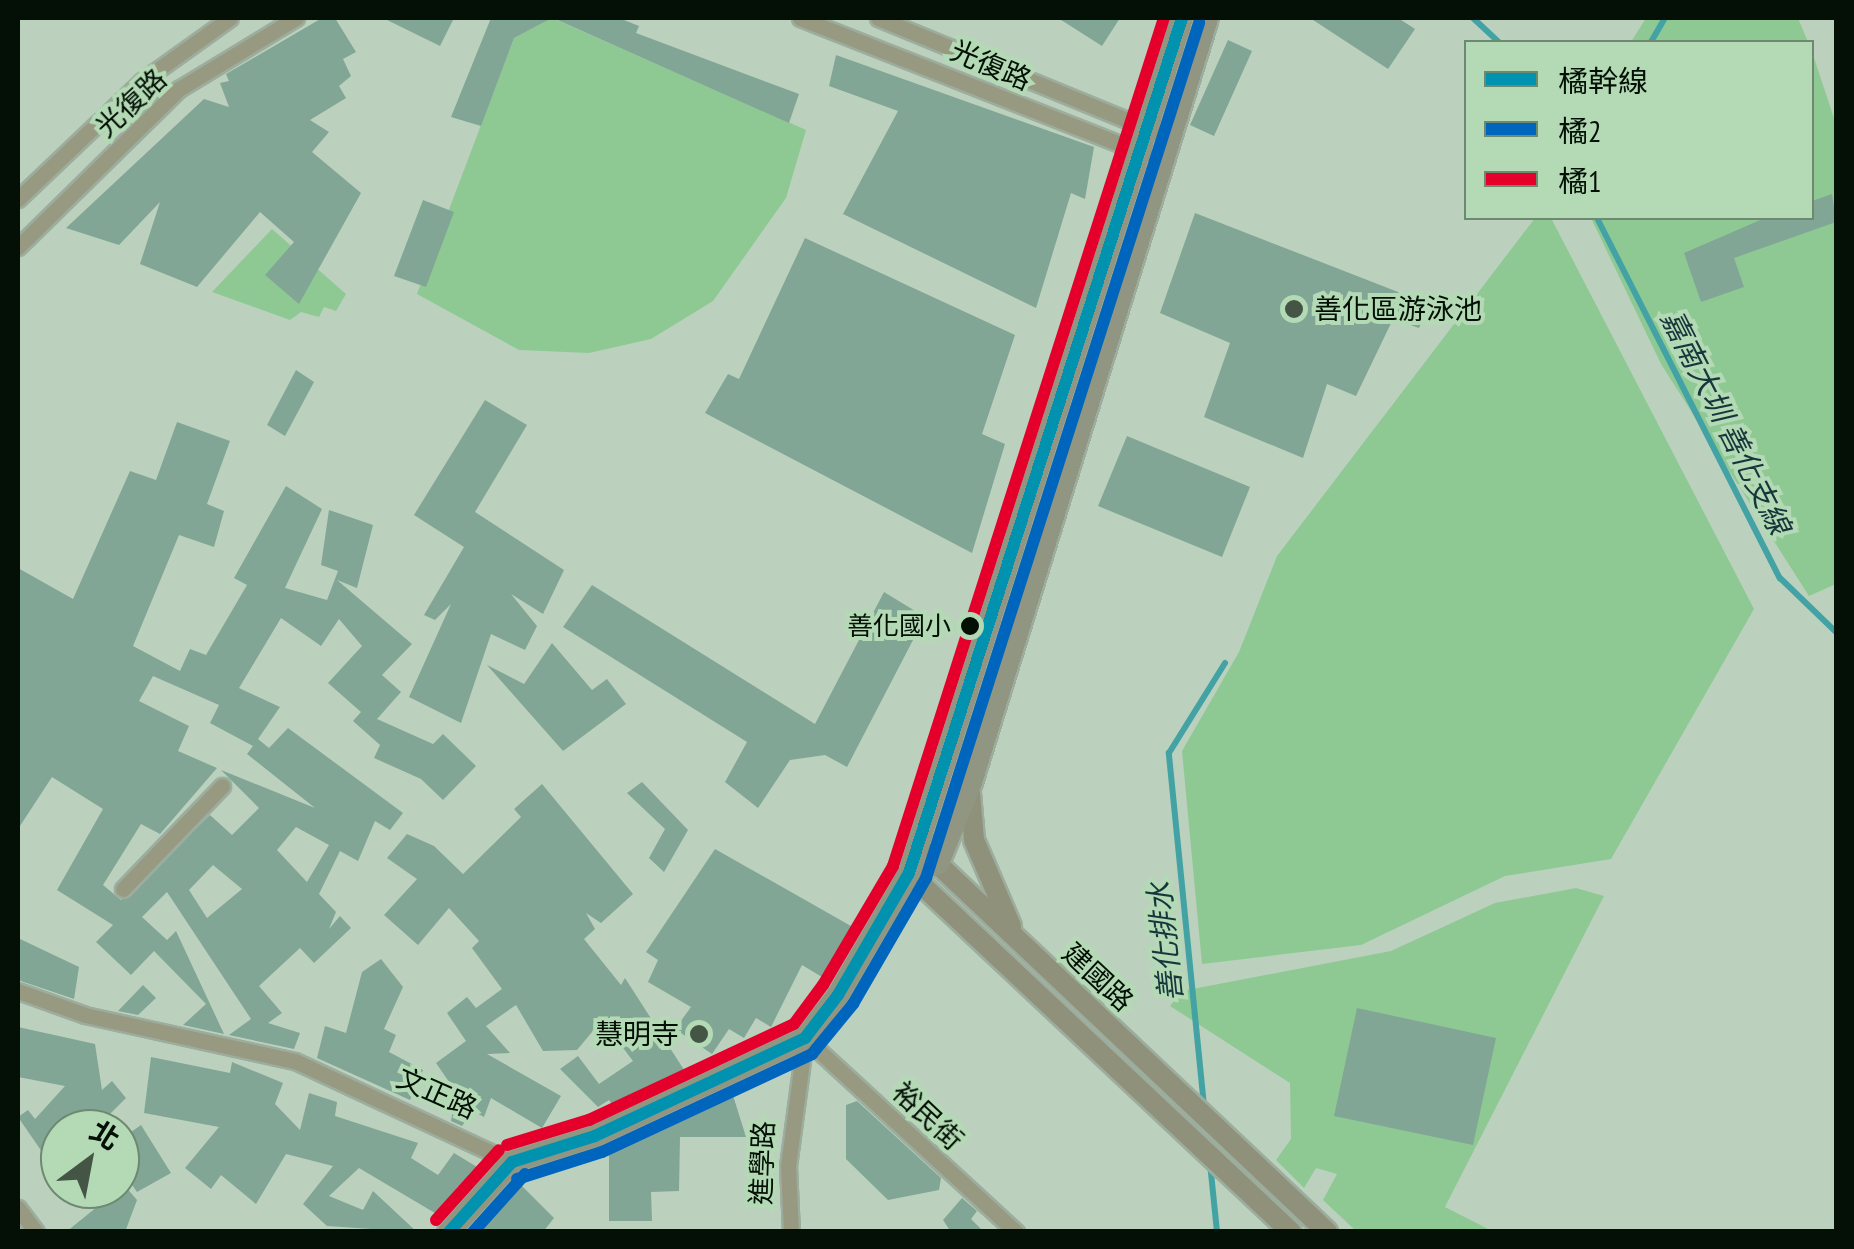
<!DOCTYPE html>
<meta charset="utf-8">
<style>
body{margin:0}
#map{position:relative;width:1854px;height:1249px;overflow:hidden;background:#bbd1bd;font-family:"PT Sans Narrow","Noto Sans TC",sans-serif}
div>[style]{position:absolute}
.green>*{inset:0;background:#8ec994}
.stream>*{height:6px;margin:-3px;padding:0 3px;transform-origin:3px;border-radius:3px;background:#43a2a4}
.building>*{inset:0;background:#81a695}
.roads{filter:drop-shadow(2px 0 #9cad9e) drop-shadow(-2px 0 #9cad9e) drop-shadow(0 2px #9cad9e) drop-shadow(0 -2px #9cad9e)}
.street>*{height:15px;margin:-7.5px;padding:0 7.5px;transform-origin:7.5px;border-radius:7.5px;background:#979a81}
.secondary>*{height:20px;margin:-10px;padding:0 10px;transform-origin:10px;border-radius:10px;background:#90917a}
.primary>*{height:22px;margin:-11px;padding:0 11px;transform-origin:11px;border-radius:11px;background:#909681}
.bus-1>*{height:12px;margin:-6px;padding:0 6px;transform-origin:6px;border-radius:6px;background:#0192b0}
.bus-2>*{height:12px;margin:-6px;padding:0 6px;transform-origin:6px;border-radius:6px;background:#0065bd}
.bus-3>*{height:12px;margin:-6px;padding:0 6px;transform-origin:6px;border-radius:6px;background:#e4002b}
.dots>*{width:28px;height:28px;translate:-50% -50%;box-sizing:border-box;border:5px solid #b3d9b5;border-radius:50%}
span{translate:-50% -50%;white-space:nowrap;text-align:center;line-height:1.15;-webkit-text-stroke:8px #b3d9b5;paint-order:stroke}
.bus-label{font-size:26px;color:#041005}
.right{translate:-100% -50%;text-align:right}
.street-label{font-size:28px;color:#041005}
.poi-label{font-size:28px;color:#041005}
.left{translate:0 -50%;text-align:left}
.water-label{font-size:30px;color:#15363a;font-style:italic}
.frame{position:absolute;inset:0;border:20px solid #041005;pointer-events:none}
.legend{position:absolute;left:1464px;top:40px;width:350px;height:180px;box-sizing:border-box;background:#b3d9b5;border:2px solid #6d896f;margin:0;padding:12px 18px;list-style:none;font-size:30px;color:#041005}
.legend li{display:flex;align-items:center;gap:20px;height:50px}
.legend b{width:50px;border:2px solid #6d896f}
.north{position:absolute;left:40px;top:1109px;width:100px;height:100px;box-sizing:border-box;background:#b3d9b5;border:2px solid #6d896f;border-radius:50%;rotate:32deg;font-size:28px;font-weight:700;line-height:40px;text-align:center;color:#041005}
.north::after{content:'';display:block;margin:auto;width:35px;height:45px;background:#445445;clip-path:polygon(50% 0,100% 100%,50% 72%,0 100%)}
</style>
<div id="map">
<div class="green">
<i style="clip-path:polygon(552px 18px,806px 130px,786px 198px,713px 301px,651px 339px,589px 353px,519px 350px,417px 294px,514px 38px)"></i>
<i style="clip-path:polygon(1646px 18px,1798px 18px,1808px 42px,1631px 42px)"></i>
<i style="clip-path:polygon(1812px 52px,1836px 124px,1836px 584px,1809px 596px,1661px 364px,1591px 218px,1812px 218px)"></i>
<i style="clip-path:polygon(1535px 218px,1551px 218px,1754px 609px,1611px 859px,1505px 876px,1361px 945px,1202px 964px,1182px 751px,1239px 652px,1277px 556px)"></i>
<i style="clip-path:polygon(272px 229px,346px 294px,336px 311px,324px 307px,319px 317px,301px 312px,290px 320px,212px 292px)"></i>
<i style="clip-path:polygon(1576px 888px,1604px 896px,1445px 1207px,1492px 1231px,1356px 1231px,1323px 1200px,1337px 1174px,1316px 1168px,1304px 1188px,1276px 1160px,1291px 1139px,1290px 1083px,1170px 1006px,1182px 991px,1391px 951px,1495px 903px)"></i>
</div>
<div class="stream">
<i style="left:1473px;top:18px;width:35px;rotate:43deg"></i>
<i style="left:1651px;top:42px;width:28px;rotate:-60deg"></i>
<i style="left:1597px;top:218px;width:404px;rotate:63.1deg"></i>
<i style="left:1780px;top:578px;width:78px;rotate:44deg"></i>
<i style="left:1204px;top:1106px;width:355px;rotate:-95.7deg"></i>
<i style="left:1169px;top:753px;width:106px;rotate:-58.1deg"></i>
<i style="left:1210px;top:1163px;width:69px;rotate:84.2deg"></i>
</div>
<div class="building">
<i style="clip-path:polygon(322px 18px,335px 18px,356px 52px,343px 59px,351px 76px,339px 86px,346px 98px,310px 120px,329px 132px,312px 152px,361px 193px,299px 304px,265px 275px,294px 242px,260px 212px,197px 287px,140px 264px,160px 202px,119px 245px,66px 228px,204px 99px,229px 107px,220px 83px,229px 81px,226px 74px)"></i>
<i style="clip-path:polygon(383px 18px,454px 18px,440px 46px)"></i>
<i style="clip-path:polygon(491px 18px,552px 18px,514px 38px,481px 126px,451px 117px)"></i>
<i style="clip-path:polygon(553px 18px,619px 18px,639px 26px,636px 33px,799px 94px,789px 123px)"></i>
<i style="clip-path:polygon(1058px 18px,1120px 18px,1102px 46px)"></i>
<i style="clip-path:polygon(1310px 18px,1398px 18px,1415px 29px,1388px 69px)"></i>
<i style="clip-path:polygon(1228px 40px,1252px 51px,1214px 136px,1190px 125px)"></i>
<i style="clip-path:polygon(836px 55px,1094px 147px,1085px 199px,1071px 193px,1036px 308px,843px 214px,898px 111px,829px 86px)"></i>
<i style="clip-path:polygon(1832px 194px,1836px 222px,1734px 258px,1744px 287px,1701px 302px,1684px 253px,1765px 218px,1812px 218px,1812px 201px)"></i>
<i style="clip-path:polygon(423px 200px,454px 212px,426px 287px,394px 276px)"></i>
<i style="clip-path:polygon(1195px 213px,1429px 304px,1419px 328px,1393px 319px,1356px 396px,1327px 384px,1303px 458px,1204px 417px,1230px 343px,1160px 313px)"></i>
<i style="clip-path:polygon(805px 238px,1015px 335px,982px 434px,1005px 444px,972px 553px,705px 413px,728px 374px,739px 379px)"></i>
<i style="clip-path:polygon(296px 370px,314px 382px,285px 436px,267px 425px)"></i>
<i style="clip-path:polygon(485px 400px,527px 425px,475px 512px,564px 570px,543px 614px,511px 594px,537px 626px,525px 650px,491px 634px,461px 723px,409px 697px,451px 604px,435px 620px,424px 615px,464px 547px,414px 515px)"></i>
<i style="clip-path:polygon(evenodd,177px 422px,230px 441px,207px 504px,224px 511px,214px 547px,179px 535px,133px 646px,180px 671px,190px 649px,206px 655px,247px 585px,234px 578px,286px 486px,322px 509px,285px 588px,327px 600px,338px 571px,321px 565px,329px 510px,373px 525px,357px 588px,337px 580px,412px 644px,382px 675px,401px 692px,377px 719px,433px 744px,443px 734px,476px 766px,443px 800px,421px 779px,374px 758px,380px 745px,353px 721px,361px 712px,328px 683px,362px 646px,339px 619px,321px 646px,281px 618px,239px 688px,280px 707px,258px 739px,269px 748px,288px 728px,403px 813px,390px 830px,375px 821px,358px 861px,340px 851px,319px 894px,336px 912px,329px 929px,340px 916px,351px 928px,314px 963px,300px 948px,259px 986px,282px 1013px,268px 1023px,300px 1033px,294px 1049px,229px 1035px,251px 1019px,167px 892px,142px 917px,167px 940px,176px 931px,224px 1034px,183px 1025px,206px 1004px,154px 951px,131px 975px,96px 942px,113px 925px,57px 890px,103px 809px,52px 777px,18px 829px,18px 568px,73px 599px,130px 471px,156px 480px,177px 422px,153px 676px,219px 705px,210px 723px,253px 746px,247px 754px,315px 808px,221px 770px,259px 808px,232px 835px,210px 815px,121px 900px,103px 885px,141px 824px,160px 834px,217px 768px,178px 751px,189px 726px,139px 701px,153px 676px,177px 422px,296px 827px,329px 845px,307px 882px,277px 850px,296px 827px,177px 422px,213px 865px,242px 889px,207px 918px,189px 890px,213px 865px)"></i>
<i style="clip-path:polygon(1127px 436px,1250px 487px,1222px 557px,1098px 506px)"></i>
<i style="clip-path:polygon(592px 585px,815px 724px,884px 592px,925px 617px,847px 767px,825px 755px,790px 760px,758px 808px,725px 782px,747px 742px,563px 627px)"></i>
<i style="clip-path:polygon(552px 643px,592px 690px,607px 679px,626px 704px,563px 751px,487px 665px,524px 684px)"></i>
<i style="clip-path:polygon(642px 782px,688px 830px,664px 872px,649px 858px,665px 829px,627px 793px)"></i>
<i style="clip-path:polygon(542px 784px,633px 894px,601px 923px,586px 913px,595px 929px,584px 939px,621px 985px,625px 978px,688px 1076px,616px 1110px,609px 1100px,598px 1107px,560px 1069px,578px 1056px,599px 1084px,633px 1061px,602px 1020px,577px 1050px,543px 1051px,516px 1005px,486px 1026px,510px 1053px,487px 1054px,561px 1096px,542px 1128px,491px 1098px,484px 1117px,473px 1111px,462px 1126px,451px 1121px,456px 1092px,436px 1063px,466px 1041px,447px 1013px,467px 997px,476px 1008px,502px 989px,472px 948px,479px 941px,449px 908px,418px 945px,384px 915px,417px 879px,387px 858px,407px 834px,434px 846px,463px 874px,521px 817px,514px 809px)"></i>
<i style="clip-path:polygon(715px 849px,858px 930px,827px 980px,802px 965px,771px 1027px,756px 1018px,744px 1038px,729px 1029px,712px 1054px,675px 1029px,691px 1007px,648px 982px,658px 960px,646px 952px)"></i>
<i style="clip-path:polygon(18px 938px,79px 967px,74px 999px,18px 980px)"></i>
<i style="clip-path:polygon(381px 959px,403px 987px,384px 1029px,396px 1035px,389px 1052px,423px 1070px,410px 1100px,317px 1058px,325px 1026px,346px 1033px,362px 972px)"></i>
<i style="clip-path:polygon(143px 985px,156px 998px,138px 1015px,118px 1011px)"></i>
<i style="clip-path:polygon(1357px 1008px,1496px 1038px,1473px 1145px,1334px 1116px)"></i>
<i style="clip-path:polygon(18px 1027px,95px 1044px,102px 1090px,112px 1081px,126px 1098px,95px 1129px,60px 1129px,60px 1156px,51px 1165px,18px 1117px,28px 1110px,35px 1119px,65px 1086px,18px 1077px)"></i>
<i style="clip-path:polygon(151px 1057px,230px 1073px,232px 1062px,283px 1083px,275px 1104px,300px 1130px,309px 1093px,337px 1102px,335px 1116px,418px 1143px,411px 1158px,438px 1175px,454px 1153px,482px 1170px,466px 1191px,458px 1186px,440px 1216px,359px 1168px,329px 1196px,363px 1210px,373px 1191px,417px 1232px,327px 1226px,303px 1204px,333px 1166px,286px 1154px,256px 1204px,221px 1175px,211px 1189px,185px 1168px,219px 1127px,144px 1113px)"></i>
<i style="clip-path:polygon(731px 1089px,746px 1137px,680px 1137px,679px 1191px,651px 1192px,652px 1221px,609px 1221px,609px 1147px)"></i>
<i style="clip-path:polygon(857px 1101px,941px 1178px,939px 1190px,888px 1200px,846px 1159px,846px 1105px)"></i>
<i style="clip-path:polygon(141px 1125px,171px 1173px,137px 1192px,124px 1173px,138px 1165px,124px 1137px)"></i>
<i style="clip-path:polygon(516px 1180px,554px 1218px,543px 1232px,473px 1232px)"></i>
<i style="clip-path:polygon(124px 1185px,137px 1200px,125px 1232px,66px 1232px)"></i>
<i style="clip-path:polygon(962px 1198px,977px 1211px,971px 1219px,984px 1232px,951px 1232px,943px 1220px)"></i>
</div>
<div class="roads">
<div class="street">
<i style="left:800px;top:18px;width:371px;rotate:21.5deg"></i>
<i style="left:878px;top:18px;width:313px;rotate:22.3deg"></i>
<i style="left:18px;top:199px;width:171px;rotate:-43.6deg"></i>
<i style="left:142px;top:81px;width:108px;rotate:-35.6deg"></i>
<i style="left:18px;top:247px;width:226px;rotate:-44.5deg"></i>
<i style="left:179px;top:89px;width:137px;rotate:-31.3deg"></i>
<i style="left:123px;top:889px;width:143px;rotate:-46.1deg"></i>
<i style="left:18px;top:991px;width:71px;rotate:19.7deg"></i>
<i style="left:85px;top:1015px;width:215px;rotate:12.4deg"></i>
<i style="left:295px;top:1061px;width:239px;rotate:25deg"></i>
<i style="left:805px;top:1038px;width:287px;rotate:42.6deg"></i>
<i style="left:18px;top:1208px;width:30px;rotate:53deg"></i>
<i style="left:791px;top:1232px;width:66px;rotate:-92.6deg"></i>
<i style="left:788px;top:1166px;width:129px;rotate:-82.4deg"></i>
</div>
<div class="secondary">
<i style="left:970px;top:793px;width:47px;rotate:85.1deg"></i>
<i style="left:974px;top:840px;width:94px;rotate:66.7deg"></i>
<i style="left:926px;top:853px;width:552px;rotate:43.38deg"></i>
<i style="left:909px;top:873px;width:524px;rotate:43.22deg"></i>
</div>
<div class="primary">
<i style="left:909px;top:873px;width:31px;rotate:-19deg"></i>
<i style="left:938px;top:863px;width:87px;rotate:-67.8deg"></i>
<i style="left:971px;top:782px;width:800px;rotate:-72.83deg"></i>
<i style="left:449px;top:1232px;width:94px;rotate:-48deg"></i>
<i style="left:512px;top:1162px;width:87px;rotate:-17.4deg"></i>
<i style="left:595px;top:1136px;width:232px;rotate:-25deg"></i>
<i style="left:805px;top:1038px;width:54px;rotate:-52.5deg"></i>
<i style="left:838px;top:995px;width:141px;rotate:-59.8deg"></i>
<i style="left:909px;top:873px;width:898px;rotate:-72.29deg"></i>
</div>
</div>
<div class="bus-1">
<i style="left:512px;top:1162px;width:87px;rotate:-17.4deg"></i>
<i style="left:595px;top:1136px;width:232px;rotate:-25deg"></i>
<i style="left:805px;top:1038px;width:54px;rotate:-52.5deg"></i>
<i style="left:838px;top:995px;width:141px;rotate:-59.8deg"></i>
<i style="left:909px;top:873px;width:898px;rotate:-72.29deg"></i>
<i style="left:449px;top:1232px;width:94px;rotate:-48deg"></i>
</div>
<div class="bus-2">
<i style="left:517px;top:1179px;width:89px;rotate:-17.6deg"></i>
<i style="left:602px;top:1152px;width:232px;rotate:-25deg"></i>
<i style="left:812px;top:1054px;width:65px;rotate:-50.6deg"></i>
<i style="left:853px;top:1004px;width:146px;rotate:-59.9deg"></i>
<i style="left:926px;top:878px;width:898px;rotate:-72.29deg"></i>
<i style="left:473px;top:1232px;width:78px;rotate:-48.1deg"></i>
</div>
<div class="bus-3">
<i style="left:507px;top:1145px;width:86px;rotate:-17deg"></i>
<i style="left:589px;top:1120px;width:226px;rotate:-25.1deg"></i>
<i style="left:794px;top:1024px;width:49px;rotate:-53.4deg"></i>
<i style="left:823px;top:985px;width:138px;rotate:-59.5deg"></i>
<i style="left:893px;top:866px;width:890px;rotate:-72.28deg"></i>
<i style="left:436px;top:1220px;width:94px;rotate:-48deg"></i>
</div>
<div class="dots">
<i style="left:1294px;top:309px;background:#445445"></i>
<i style="left:970px;top:626px;background:#041005"></i>
<i style="left:699px;top:1034px;background:#445445"></i>
</div>
<div class="bus-label">
<span class="right" style="left:951px;top:626px">善化國小</span>
</div>
<div class="street-label">
<span style="left:991px;top:65px;rotate:23deg">光復路</span>
<span style="left:131px;top:103px;rotate:-43deg">光復路</span>
<span style="left:1098px;top:977px;rotate:43deg">建國路</span>
<span style="left:437px;top:1093px;rotate:24deg">文正路</span>
<span style="left:928px;top:1116px;rotate:43deg">裕民街</span>
<span style="left:762px;top:1163px;rotate:-88deg">進學路</span>
</div>
<div class="poi-label">
<span class="left" style="left:1314px;top:309px">善化區游泳池</span>
<span class="right" style="left:679px;top:1034px">慧明寺</span>
</div>
<div class="water-label">
<span style="left:1726px;top:422px;rotate:63deg">嘉南大圳 善化支線</span>
<span style="left:1165px;top:942px;rotate:-96deg">善化排水</span>
</div>
<div class="frame"></div>
<ul class="legend">
<li><b style="height:12px;background:#0192b0"></b>橘幹線</li>
<li><b style="height:12px;background:#0065bd"></b>橘2</li>
<li><b style="height:12px;background:#e4002b"></b>橘1</li>
</ul>
<div class="north">北</div>
</div>
